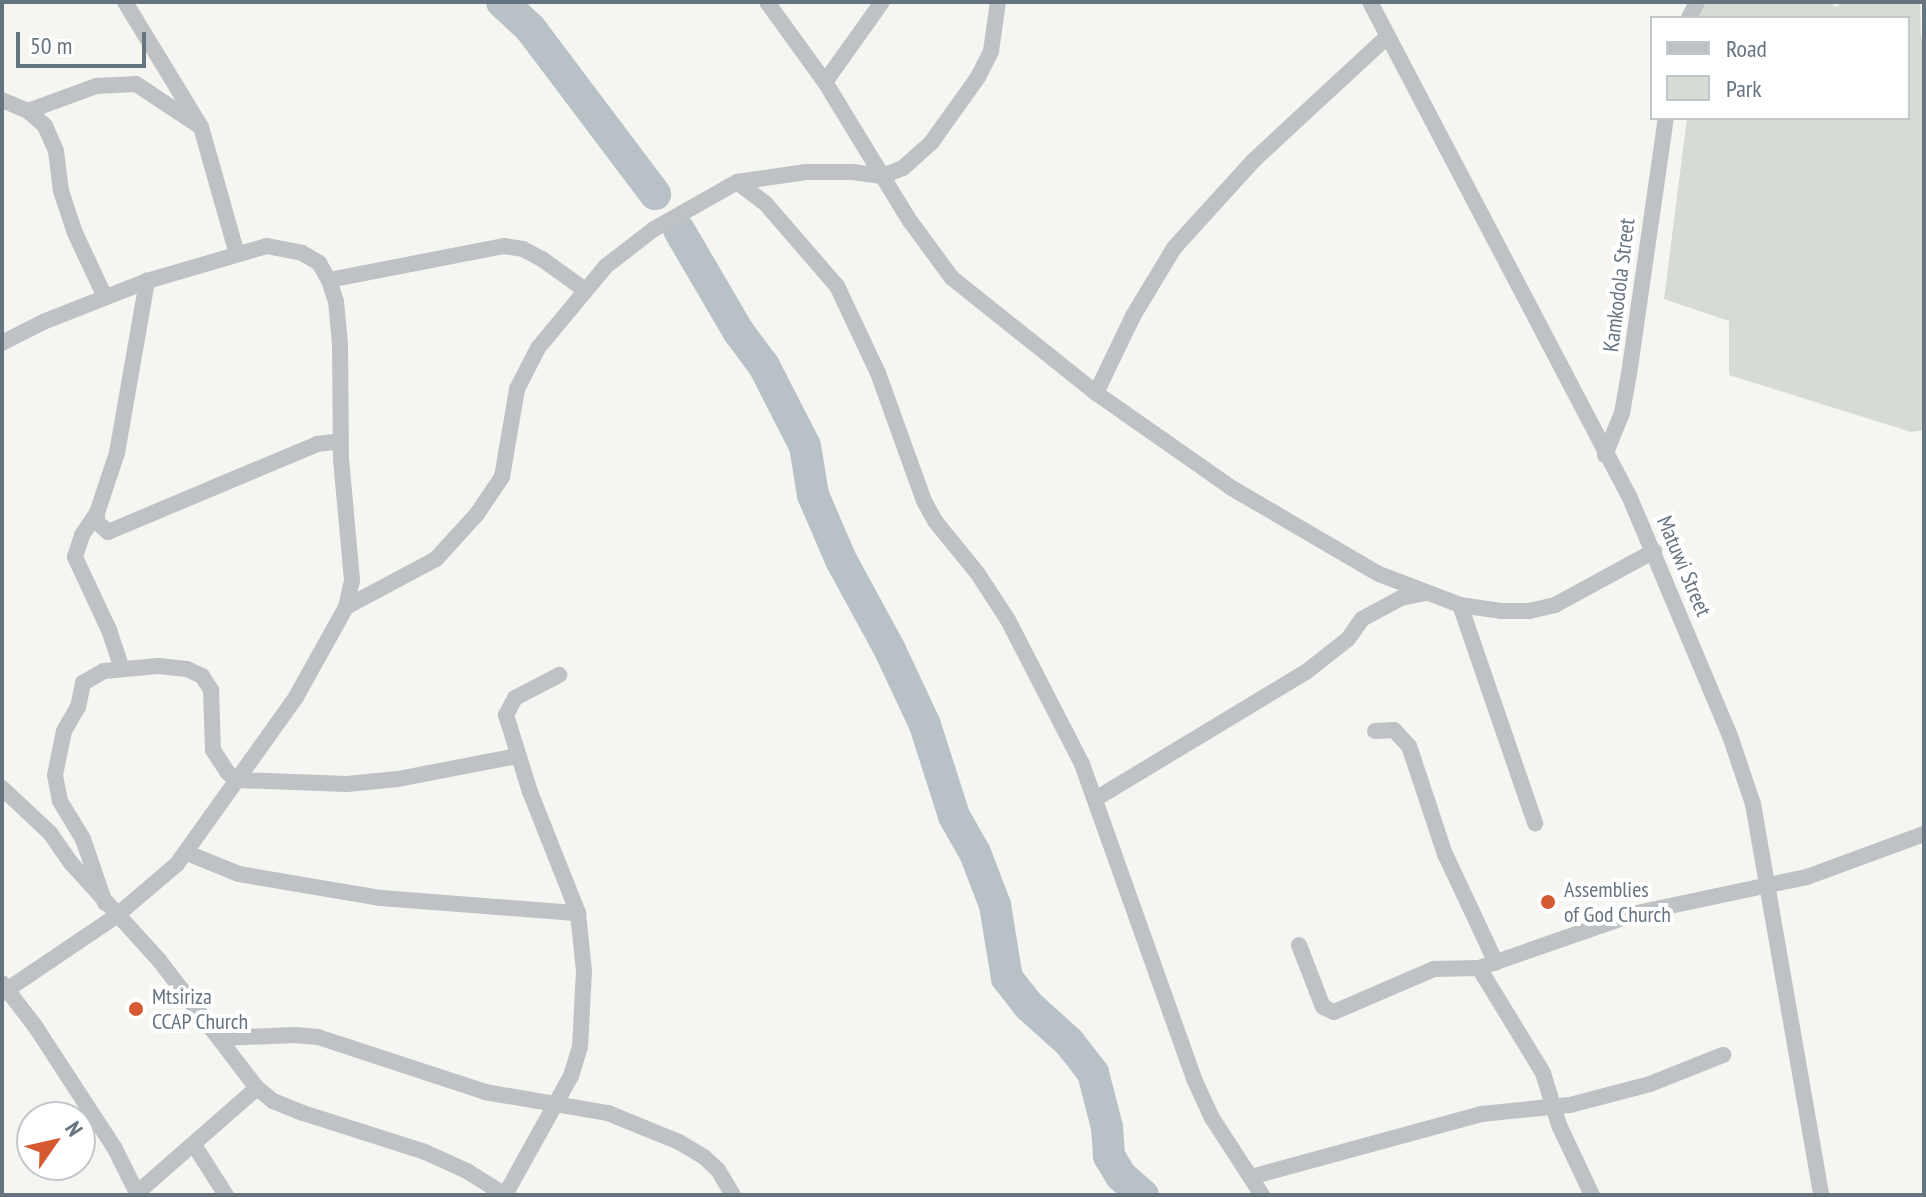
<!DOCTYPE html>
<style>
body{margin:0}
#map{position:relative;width:1926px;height:1197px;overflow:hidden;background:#f5f5f1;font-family:"PT Sans Narrow",sans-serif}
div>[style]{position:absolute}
.green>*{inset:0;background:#d6dbd3}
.river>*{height:32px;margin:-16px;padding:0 16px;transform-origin:16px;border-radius:16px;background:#b7c1c6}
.street>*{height:16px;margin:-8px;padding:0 8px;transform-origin:8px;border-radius:8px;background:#bec2c5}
.dots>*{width:22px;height:22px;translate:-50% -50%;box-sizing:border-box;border:4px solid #fff;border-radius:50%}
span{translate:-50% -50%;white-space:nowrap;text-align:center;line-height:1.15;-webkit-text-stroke:8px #fff;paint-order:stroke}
.street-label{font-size:22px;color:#667480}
.poi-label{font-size:22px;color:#667480}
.left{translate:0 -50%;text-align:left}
.frame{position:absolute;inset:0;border:4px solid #667480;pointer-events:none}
.legend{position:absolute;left:1650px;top:16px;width:260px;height:104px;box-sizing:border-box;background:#fff;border:2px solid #c2c7cc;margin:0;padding:10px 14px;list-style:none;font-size:24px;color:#667480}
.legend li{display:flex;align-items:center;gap:16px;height:40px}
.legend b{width:40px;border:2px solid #c2c7cc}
.north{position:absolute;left:16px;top:1101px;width:80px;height:80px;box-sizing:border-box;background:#fff;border:2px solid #c2c7cc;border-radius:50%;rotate:56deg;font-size:22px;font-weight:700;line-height:32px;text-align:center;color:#667480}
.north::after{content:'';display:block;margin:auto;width:28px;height:36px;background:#d45a32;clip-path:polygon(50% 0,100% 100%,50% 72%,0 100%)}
.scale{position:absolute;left:16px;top:32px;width:130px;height:36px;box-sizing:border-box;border:4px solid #667480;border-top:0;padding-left:10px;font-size:24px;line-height:28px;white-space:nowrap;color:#667480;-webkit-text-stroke:6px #fff;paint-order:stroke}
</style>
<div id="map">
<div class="green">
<i style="clip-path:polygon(1701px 2px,1832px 2px,1835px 7px,1844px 2px,1920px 2px,1921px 37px,1924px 38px,1924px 430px,1911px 432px,1729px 375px,1729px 321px,1664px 299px,1687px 118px,1908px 118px,1908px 18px,1699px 18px)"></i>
</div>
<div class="river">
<i style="left:502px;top:2px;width:38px;rotate:43deg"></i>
<i style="left:530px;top:28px;width:208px;rotate:53deg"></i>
<i style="left:679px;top:230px;width:117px;rotate:59.7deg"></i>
<i style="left:738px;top:331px;width:44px;rotate:53.4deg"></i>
<i style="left:764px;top:366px;width:90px;rotate:62.9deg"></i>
<i style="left:805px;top:446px;width:50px;rotate:80.7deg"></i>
<i style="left:813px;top:495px;width:71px;rotate:66.7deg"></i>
<i style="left:841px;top:560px;width:100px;rotate:61.4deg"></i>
<i style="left:889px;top:648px;width:85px;rotate:64.9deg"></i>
<i style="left:925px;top:725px;width:96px;rotate:72.3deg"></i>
<i style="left:954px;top:816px;width:43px;rotate:60.4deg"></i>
<i style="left:975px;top:853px;width:56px;rotate:69deg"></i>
<i style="left:995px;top:905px;width:74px;rotate:80.7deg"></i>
<i style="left:1007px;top:978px;width:36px;rotate:52deg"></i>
<i style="left:1029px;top:1006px;width:54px;rotate:42deg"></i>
<i style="left:1069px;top:1042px;width:39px;rotate:52deg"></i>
<i style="left:1093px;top:1073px;width:56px;rotate:75.5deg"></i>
<i style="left:1107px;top:1127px;width:29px;rotate:86deg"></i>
<i style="left:1109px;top:1156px;width:23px;rotate:59deg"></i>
<i style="left:1121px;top:1176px;width:29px;rotate:41deg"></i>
</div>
<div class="street">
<i style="left:125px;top:2px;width:146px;rotate:58.7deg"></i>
<i style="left:201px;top:127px;width:132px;rotate:74.2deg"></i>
<i style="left:767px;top:2px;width:99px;rotate:54.1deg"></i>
<i style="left:825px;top:82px;width:163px;rotate:58.6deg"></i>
<i style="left:910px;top:221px;width:71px;rotate:53.6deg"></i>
<i style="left:952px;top:278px;width:184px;rotate:38.6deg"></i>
<i style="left:1096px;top:393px;width:164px;rotate:35deg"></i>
<i style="left:1230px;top:487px;width:173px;rotate:30.3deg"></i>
<i style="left:1379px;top:574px;width:87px;rotate:20.9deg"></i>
<i style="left:1460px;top:605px;width:41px;rotate:8.3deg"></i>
<i style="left:1501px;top:611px;width:28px"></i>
<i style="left:1529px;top:611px;width:27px;rotate:-13deg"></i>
<i style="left:1555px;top:605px;width:113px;rotate:-28.6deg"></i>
<i style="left:1370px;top:2px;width:560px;rotate:62.34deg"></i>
<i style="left:1630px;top:498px;width:258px;rotate:67.2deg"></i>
<i style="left:1730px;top:736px;width:72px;rotate:71.3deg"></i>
<i style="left:1753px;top:804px;width:397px;rotate:80.1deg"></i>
<i style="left:1689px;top:18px;width:18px;rotate:-63deg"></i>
<i style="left:825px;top:82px;width:98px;rotate:-54.5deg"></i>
<i style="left:2px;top:100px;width:28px;rotate:23deg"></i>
<i style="left:28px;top:111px;width:23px;rotate:41deg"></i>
<i style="left:45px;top:126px;width:27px;rotate:66deg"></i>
<i style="left:56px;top:151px;width:40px;rotate:82.9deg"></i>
<i style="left:61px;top:191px;width:44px;rotate:71.6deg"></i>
<i style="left:75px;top:233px;width:71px;rotate:64.9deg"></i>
<i style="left:28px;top:111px;width:72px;rotate:-20.2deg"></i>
<i style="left:96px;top:86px;width:40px;rotate:-2.9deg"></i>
<i style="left:136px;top:84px;width:74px;rotate:33.5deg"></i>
<i style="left:737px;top:182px;width:35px;rotate:37deg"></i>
<i style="left:765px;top:203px;width:110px;rotate:49.1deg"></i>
<i style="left:837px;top:286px;width:96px;rotate:64.8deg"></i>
<i style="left:878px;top:373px;width:136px;rotate:70.2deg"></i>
<i style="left:924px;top:501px;width:23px;rotate:61deg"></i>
<i style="left:935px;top:521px;width:68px;rotate:50.9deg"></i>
<i style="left:978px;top:574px;width:55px;rotate:56.9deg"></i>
<i style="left:1008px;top:620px;width:162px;rotate:62.8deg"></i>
<i style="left:1082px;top:764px;width:334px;rotate:70.4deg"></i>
<i style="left:1194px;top:1079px;width:43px;rotate:65.2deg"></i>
<i style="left:1212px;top:1118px;width:92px;rotate:57deg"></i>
<i style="left:329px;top:280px;width:178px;rotate:-11deg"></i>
<i style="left:504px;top:246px;width:19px;rotate:9deg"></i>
<i style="left:523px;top:249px;width:21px;rotate:28deg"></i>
<i style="left:542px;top:259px;width:53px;rotate:35.8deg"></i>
<i style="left:2px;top:343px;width:46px;rotate:-27.1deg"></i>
<i style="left:43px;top:322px;width:112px;rotate:-21.5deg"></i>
<i style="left:147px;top:281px;width:125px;rotate:-16.3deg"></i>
<i style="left:267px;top:246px;width:36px;rotate:11deg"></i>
<i style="left:302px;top:253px;width:20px;rotate:30deg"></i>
<i style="left:319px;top:263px;width:20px;rotate:60deg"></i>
<i style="left:329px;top:280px;width:22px;rotate:72deg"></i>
<i style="left:336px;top:301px;width:43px;rotate:84.7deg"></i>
<i style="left:340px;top:344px;width:115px;rotate:89.5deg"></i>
<i style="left:341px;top:459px;width:122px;rotate:84.8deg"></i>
<i style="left:352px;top:581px;width:27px;rotate:103deg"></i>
<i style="left:1096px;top:393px;width:85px;rotate:-64.3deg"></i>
<i style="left:1133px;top:316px;width:79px;rotate:-58.9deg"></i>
<i style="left:1174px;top:248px;width:119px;rotate:-47.7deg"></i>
<i style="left:1254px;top:160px;width:181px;rotate:-42.8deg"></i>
<i style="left:1605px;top:455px;width:45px;rotate:-68deg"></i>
<i style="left:1622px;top:413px;width:40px;rotate:-80deg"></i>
<i style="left:1629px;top:374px;width:259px;rotate:-81.8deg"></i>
<i style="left:97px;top:513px;width:9px;rotate:90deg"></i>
<i style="left:97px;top:522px;width:15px;rotate:42deg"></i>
<i style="left:108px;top:532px;width:227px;rotate:-22.8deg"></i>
<i style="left:317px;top:444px;width:23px;rotate:-7deg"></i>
<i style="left:1460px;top:605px;width:231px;rotate:71deg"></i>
<i style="left:122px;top:669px;width:41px;rotate:-108.4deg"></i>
<i style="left:109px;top:630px;width:81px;rotate:-115deg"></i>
<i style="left:75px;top:557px;width:23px;rotate:-72deg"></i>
<i style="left:82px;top:535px;width:27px;rotate:-56deg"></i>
<i style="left:97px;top:513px;width:63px;rotate:-71.6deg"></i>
<i style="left:117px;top:453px;width:175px;rotate:-80.1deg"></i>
<i style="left:1375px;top:731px;width:19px;rotate:-3deg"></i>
<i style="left:1394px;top:730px;width:22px;rotate:47deg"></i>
<i style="left:1409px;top:746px;width:114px;rotate:71.6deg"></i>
<i style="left:1445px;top:854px;width:120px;rotate:64.9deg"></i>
<i style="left:2px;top:788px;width:66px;rotate:43.2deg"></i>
<i style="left:50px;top:833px;width:37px;rotate:55deg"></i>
<i style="left:71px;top:863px;width:131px;rotate:47.8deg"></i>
<i style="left:159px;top:960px;width:161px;rotate:52.6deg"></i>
<i style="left:257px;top:1088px;width:21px;rotate:39deg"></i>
<i style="left:273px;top:1101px;width:32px;rotate:22deg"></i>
<i style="left:303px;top:1113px;width:128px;rotate:17.7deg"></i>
<i style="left:425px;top:1152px;width:46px;rotate:24.3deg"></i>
<i style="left:467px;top:1171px;width:45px;rotate:32.3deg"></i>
<i style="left:1097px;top:798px;width:244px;rotate:-31.1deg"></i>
<i style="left:1306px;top:672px;width:53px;rotate:-38.2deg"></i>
<i style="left:1348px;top:639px;width:24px;rotate:-55deg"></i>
<i style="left:1362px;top:619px;width:44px;rotate:-28.3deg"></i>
<i style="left:1401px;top:598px;width:25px;rotate:-12deg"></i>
<i style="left:187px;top:853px;width:56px;rotate:22deg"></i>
<i style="left:239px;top:874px;width:144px;rotate:9.6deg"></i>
<i style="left:381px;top:898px;width:198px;rotate:4.4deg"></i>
<i style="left:105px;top:903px;width:68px;rotate:-109deg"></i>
<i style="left:83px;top:839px;width:44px;rotate:-121.2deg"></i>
<i style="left:60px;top:801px;width:26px;rotate:-101deg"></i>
<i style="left:55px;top:775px;width:45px;rotate:-78.4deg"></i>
<i style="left:64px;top:731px;width:28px;rotate:-60deg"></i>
<i style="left:78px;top:707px;width:25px;rotate:-78deg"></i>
<i style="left:83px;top:683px;width:24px;rotate:-30deg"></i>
<i style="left:104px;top:671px;width:54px;rotate:-5.3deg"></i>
<i style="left:158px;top:666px;width:29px;rotate:6deg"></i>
<i style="left:187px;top:669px;width:17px;rotate:25deg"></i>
<i style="left:202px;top:676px;width:17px;rotate:57deg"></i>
<i style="left:211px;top:690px;width:60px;rotate:88.1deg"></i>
<i style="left:213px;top:750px;width:27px;rotate:57deg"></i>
<i style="left:228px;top:773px;width:12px;rotate:35deg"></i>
<i style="left:238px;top:780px;width:109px;rotate:2.1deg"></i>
<i style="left:347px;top:784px;width:51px;rotate:-5.6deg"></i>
<i style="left:398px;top:779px;width:121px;rotate:-10.9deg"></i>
<i style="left:1299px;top:945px;width:66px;rotate:68.8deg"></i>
<i style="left:1323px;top:1007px;width:12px;rotate:24deg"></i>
<i style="left:1334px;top:1012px;width:109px;rotate:-23.3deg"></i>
<i style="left:1434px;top:969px;width:45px;rotate:-1.3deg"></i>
<i style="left:1479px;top:968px;width:167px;rotate:-19.2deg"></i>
<i style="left:1637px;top:913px;width:174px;rotate:-12deg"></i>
<i style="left:1807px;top:877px;width:125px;rotate:-20.2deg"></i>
<i style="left:1479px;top:968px;width:123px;rotate:58.6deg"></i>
<i style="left:1543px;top:1073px;width:54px;rotate:72.9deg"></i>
<i style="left:1559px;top:1125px;width:77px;rotate:64.8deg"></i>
<i style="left:2px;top:983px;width:54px;rotate:52.5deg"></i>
<i style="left:35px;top:1026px;width:145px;rotate:56.9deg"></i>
<i style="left:114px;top:1147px;width:54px;rotate:63.4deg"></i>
<i style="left:2px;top:993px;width:138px;rotate:-34deg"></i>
<i style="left:116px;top:916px;width:80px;rotate:-40.4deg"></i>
<i style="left:177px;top:864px;width:205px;rotate:-54.5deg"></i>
<i style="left:296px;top:697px;width:103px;rotate:-60.9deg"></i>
<i style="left:346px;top:607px;width:102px;rotate:-28.1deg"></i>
<i style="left:436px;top:559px;width:61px;rotate:-47.7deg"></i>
<i style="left:477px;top:514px;width:45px;rotate:-56deg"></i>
<i style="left:502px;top:477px;width:89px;rotate:-80.3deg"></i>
<i style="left:517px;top:389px;width:46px;rotate:-62.9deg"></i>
<i style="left:538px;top:348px;width:107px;rotate:-50.3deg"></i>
<i style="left:606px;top:266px;width:61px;rotate:-37.6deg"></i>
<i style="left:654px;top:229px;width:95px;rotate:-29.5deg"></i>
<i style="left:737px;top:182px;width:70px;rotate:-8.2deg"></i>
<i style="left:806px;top:172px;width:47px"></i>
<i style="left:853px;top:172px;width:29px;rotate:8deg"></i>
<i style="left:882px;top:176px;width:22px;rotate:-21deg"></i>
<i style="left:903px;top:168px;width:38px;rotate:-42deg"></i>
<i style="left:931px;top:143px;width:81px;rotate:-54.5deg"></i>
<i style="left:978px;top:77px;width:29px;rotate:-63deg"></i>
<i style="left:991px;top:51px;width:49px;rotate:-81.9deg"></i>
<i style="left:221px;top:1038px;width:74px;rotate:-2.3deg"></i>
<i style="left:295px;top:1035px;width:23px;rotate:5deg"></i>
<i style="left:318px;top:1037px;width:176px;rotate:18.2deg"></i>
<i style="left:485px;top:1092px;width:125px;rotate:9.7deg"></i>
<i style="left:608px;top:1113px;width:77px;rotate:22.2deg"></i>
<i style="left:679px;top:1142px;width:29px;rotate:31deg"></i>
<i style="left:704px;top:1157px;width:19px;rotate:43deg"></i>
<i style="left:718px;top:1170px;width:29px;rotate:59deg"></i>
<i style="left:194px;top:1145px;width:59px;rotate:57.4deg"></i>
<i style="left:1251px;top:1177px;width:238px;rotate:-15.3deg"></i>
<i style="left:1481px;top:1114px;width:89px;rotate:-5.8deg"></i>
<i style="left:1570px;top:1105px;width:83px;rotate:-14.7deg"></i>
<i style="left:1650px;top:1084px;width:79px;rotate:-21.7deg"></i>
<i style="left:137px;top:1193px;width:159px;rotate:-41.2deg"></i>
<i style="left:505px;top:1195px;width:136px;rotate:-61deg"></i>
<i style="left:571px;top:1076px;width:30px;rotate:-73deg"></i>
<i style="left:580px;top:1047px;width:76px;rotate:-87deg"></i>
<i style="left:584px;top:971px;width:58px;rotate:-95.9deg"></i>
<i style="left:578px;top:913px;width:130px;rotate:-111.6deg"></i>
<i style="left:530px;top:792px;width:81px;rotate:-107.3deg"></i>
<i style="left:506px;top:715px;width:19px;rotate:-62deg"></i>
<i style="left:515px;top:698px;width:50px;rotate:-27.6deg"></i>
</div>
<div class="dots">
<i style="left:1548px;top:902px;background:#d45a32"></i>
<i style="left:136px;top:1009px;background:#d45a32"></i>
</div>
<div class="street-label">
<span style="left:1619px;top:285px;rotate:-83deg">Kamkodola Street</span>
<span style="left:1684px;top:566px;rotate:67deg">Matuwi Street</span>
</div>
<div class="poi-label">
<span class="left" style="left:1564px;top:902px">Assemblies<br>of God Church</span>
<span class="left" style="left:152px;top:1009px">Mtsiriza<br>CCAP Church</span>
</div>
<div class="frame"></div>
<ul class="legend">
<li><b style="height:10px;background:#bec2c5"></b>Road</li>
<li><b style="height:22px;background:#d6dbd3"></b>Park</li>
</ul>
<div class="north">N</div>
<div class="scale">50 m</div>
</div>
